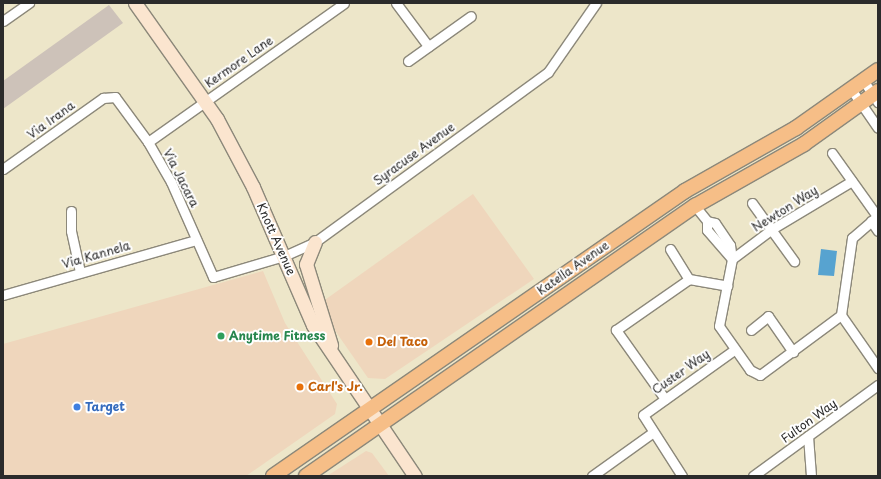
<!DOCTYPE html>
<style>
body{margin:0}
#map{position:relative;width:881px;height:479px;overflow:hidden;background:#ede6c9;font-family:"Playpen Sans",sans-serif}
div>[style]{position:absolute}
.built>*{inset:0;background:#efd6bc}
.industrial>*{inset:0;background:#cdc2b9}
.water>*{inset:0;background:#57a3d0}
.roads{filter:drop-shadow(1px 0 #8c887a) drop-shadow(-1px 0 #8c887a) drop-shadow(0 1px #8c887a) drop-shadow(0 -1px #8c887a)}
.minor>*{height:9px;margin:-4.5px;padding:0 4.5px;transform-origin:4.5px;border-radius:4.5px;background:#fff}
.secondary>*{height:13px;margin:-6.5px;padding:0 6.5px;transform-origin:6.5px;border-radius:6.5px;background:#fbe5cf}
.primary>*{height:14px;margin:-7px;padding:0 7px;transform-origin:7px;border-radius:7px;background:#f6be87}
.dots>*{width:11px;height:11px;translate:-50% -50%;box-sizing:border-box;border:2px solid #fff;border-radius:50%}
span{translate:-50% -50%;white-space:nowrap;text-align:center;line-height:1.15;-webkit-text-stroke:4px #fff;paint-order:stroke}
.street-label{font-size:12px;color:#2b2b2b}
.leisure-label{font-size:12px;color:#27864d;font-weight:700}
.left{translate:0 -50%;text-align:left}
.food-label{font-size:12px;color:#c56008;font-weight:700}
.shop-label{font-size:12px;color:#366cbe;font-weight:700}
.frame{position:absolute;inset:0;border:4px solid #2b2b2b;pointer-events:none}
</style>
<div id="map">
<div class="built">
<i style="clip-path:polygon(473px 194px,534px 279px,385px 379px,368px 378px,336px 332px,322px 302px)"></i>
<i style="clip-path:polygon(263px 271px,285px 323px,337px 404px,335px 414px,246px 476px,3px 476px,3px 344px)"></i>
<i style="clip-path:polygon(366px 451px,372px 453px,389px 476px,327px 476px)"></i>
</div>
<div class="industrial">
<i style="clip-path:polygon(109px 5px,123px 23px,3px 109px,3px 81px)"></i>
</div>
<div class="water">
<i style="clip-path:polygon(821px 249px,837px 251px,834px 276px,818px 275px)"></i>
</div>
<div class="roads">
<div class="minor">
<i style="left:396px;top:3px;width:54px;rotate:53.3deg"></i>
<i style="left:3px;top:21px;width:32px;rotate:-35deg"></i>
<i style="left:408px;top:61px;width:77px;rotate:-35.5deg"></i>
<i style="left:863px;top:80px;width:27px;rotate:56deg"></i>
<i style="left:851px;top:89px;width:47px;rotate:55.3deg"></i>
<i style="left:148px;top:142px;width:240px;rotate:-35.3deg"></i>
<i style="left:832px;top:153px;width:77px;rotate:54.5deg"></i>
<i style="left:3px;top:169px;width:123px;rotate:-35.4deg"></i>
<i style="left:103px;top:98px;width:12px;rotate:-5deg"></i>
<i style="left:115px;top:97px;width:56px;rotate:53.7deg"></i>
<i style="left:148px;top:142px;width:46px;rotate:60.1deg"></i>
<i style="left:171px;top:182px;width:104px;rotate:66.1deg"></i>
<i style="left:213px;top:277px;width:74px;rotate:-16.5deg"></i>
<i style="left:284px;top:256px;width:34px;rotate:-24deg"></i>
<i style="left:315px;top:242px;width:288px;rotate:-36.1deg"></i>
<i style="left:548px;top:72px;width:84px;rotate:-55.2deg"></i>
<i style="left:752px;top:203px;width:72px;rotate:54.1deg"></i>
<i style="left:695px;top:206px;width:19px;rotate:51deg"></i>
<i style="left:707px;top:221px;width:9px;rotate:90deg"></i>
<i style="left:707px;top:230px;width:38px;rotate:49deg"></i>
<i style="left:71px;top:211px;width:20px;rotate:90deg"></i>
<i style="left:71px;top:231px;width:42px;rotate:77.6deg"></i>
<i style="left:707px;top:221px;width:8px;rotate:14deg"></i>
<i style="left:715px;top:223px;width:27px;rotate:56deg"></i>
<i style="left:730px;top:245px;width:14px;rotate:82deg"></i>
<i style="left:732px;top:259px;width:68px;rotate:101deg"></i>
<i style="left:719px;top:326px;width:54px;rotate:54.8deg"></i>
<i style="left:750px;top:370px;width:11px;rotate:27deg"></i>
<i style="left:760px;top:375px;width:101px;rotate:-36.5deg"></i>
<i style="left:841px;top:315px;width:78px;rotate:-81.9deg"></i>
<i style="left:852px;top:238px;width:35px;rotate:-41deg"></i>
<i style="left:871px;top:221px;width:12px;rotate:55deg"></i>
<i style="left:670px;top:249px;width:36px;rotate:58deg"></i>
<i style="left:732px;top:259px;width:50px;rotate:-36.9deg"></i>
<i style="left:772px;top:229px;width:93px;rotate:-31deg"></i>
<i style="left:3px;top:295px;width:201px;rotate:-15.9deg"></i>
<i style="left:841px;top:315px;width:65px;rotate:55.1deg"></i>
<i style="left:751px;top:330px;width:22px;rotate:-39deg"></i>
<i style="left:768px;top:316px;width:44px;rotate:55.2deg"></i>
<i style="left:665px;top:399px;width:85px;rotate:-125.4deg"></i>
<i style="left:616px;top:330px;width:89px;rotate:-34.9deg"></i>
<i style="left:689px;top:279px;width:39px;rotate:10deg"></i>
<i style="left:808px;top:436px;width:40px;rotate:85.7deg"></i>
<i style="left:592px;top:476px;width:74px;rotate:-35.6deg"></i>
<i style="left:682px;top:476px;width:72px;rotate:-122.6deg"></i>
<i style="left:643px;top:415px;width:112px;rotate:-35.5deg"></i>
<i style="left:753px;top:476px;width:155px;rotate:-36.1deg"></i>
</div>
<div class="secondary">
<i style="left:135px;top:3px;width:142px;rotate:54.7deg"></i>
<i style="left:217px;top:119px;width:77px;rotate:62.1deg"></i>
<i style="left:253px;top:187px;width:150px;rotate:66.5deg"></i>
<i style="left:313px;top:325px;width:182px;rotate:56deg"></i>
<i style="left:315px;top:242px;width:24px;rotate:112deg"></i>
<i style="left:306px;top:264px;width:85px;rotate:72.8deg"></i>
</div>
<div class="primary">
<i style="left:273px;top:476px;width:501px;rotate:-34.67deg"></i>
<i style="left:685px;top:191px;width:128px;rotate:-29.6deg"></i>
<i style="left:796px;top:128px;width:100px;rotate:-35.3deg"></i>
<i style="left:306px;top:476px;width:474px;rotate:-34.8deg"></i>
<i style="left:695px;top:206px;width:125px;rotate:-29.6deg"></i>
<i style="left:804px;top:144px;width:91px;rotate:-35.6deg"></i>
</div>
</div>
<div class="dots">
<i style="left:221px;top:336px;background:#2e9e5b"></i>
<i style="left:369px;top:342px;background:#e8710a"></i>
<i style="left:300px;top:387px;background:#e8710a"></i>
<i style="left:77px;top:407px;background:#3f7fe0"></i>
</div>
<div class="street-label">
<span style="left:239px;top:62px;rotate:-35deg">Kermore Lane</span>
<span style="left:51px;top:120px;rotate:-36deg">Via Irana</span>
<span style="left:414px;top:154px;rotate:-36deg">Syracuse Avenue</span>
<span style="left:181px;top:178px;rotate:63deg">Via Jacara</span>
<span style="left:785px;top:209px;rotate:-32deg">Newton Way</span>
<span style="left:276px;top:239px;rotate:66deg">Knott Avenue</span>
<span style="left:96px;top:255px;rotate:-16deg">Via Kannela</span>
<span style="left:573px;top:268px;rotate:-35deg">Katella Avenue</span>
<span style="left:681px;top:372px;rotate:-35deg">Custer Way</span>
<span style="left:809px;top:421px;rotate:-36deg">Fulton Way</span>
</div>
<div class="leisure-label">
<span class="left" style="left:229px;top:336px">Anytime Fitness</span>
</div>
<div class="food-label">
<span class="left" style="left:377px;top:342px">Del Taco</span>
<span class="left" style="left:308px;top:387px">Carl's Jr.</span>
</div>
<div class="shop-label">
<span class="left" style="left:85px;top:407px">Target</span>
</div>
<div class="frame"></div>
</div>
